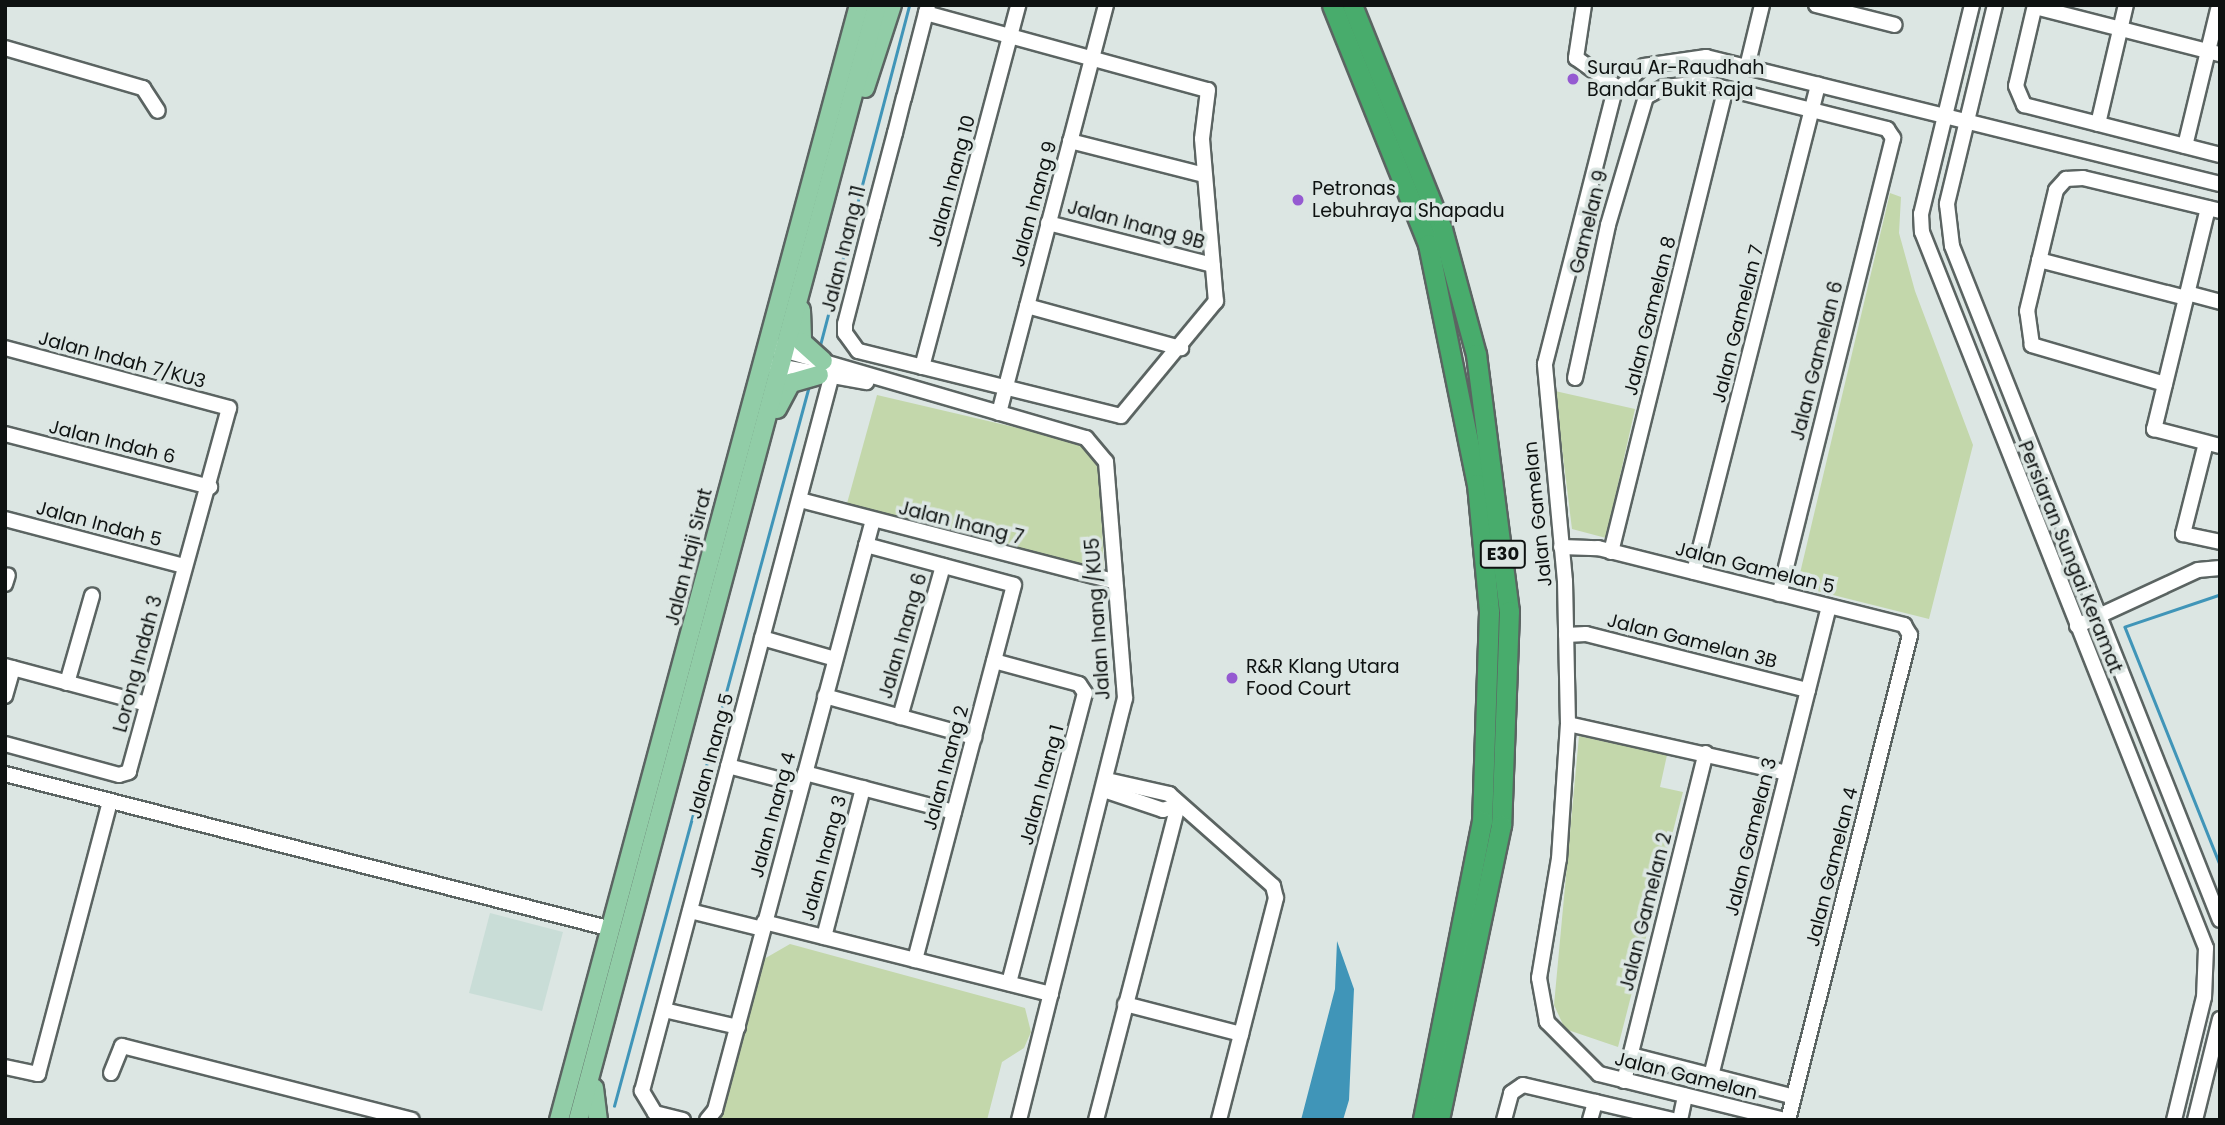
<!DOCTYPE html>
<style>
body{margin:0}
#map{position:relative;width:2225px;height:1125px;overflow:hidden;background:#dce6e3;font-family:Poppins,sans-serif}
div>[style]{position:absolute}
.built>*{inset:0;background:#c9ddd7}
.green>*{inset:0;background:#c3d7ab}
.water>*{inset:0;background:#4095b8}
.stream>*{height:2.5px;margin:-1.25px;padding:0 1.25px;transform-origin:1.25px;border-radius:1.25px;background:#4095b8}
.roads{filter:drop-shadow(2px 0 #5b6462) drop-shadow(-2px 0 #5b6462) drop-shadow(0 2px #5b6462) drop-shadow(0 -2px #5b6462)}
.minor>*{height:14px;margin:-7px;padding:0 7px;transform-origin:7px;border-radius:7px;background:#fff}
.major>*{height:18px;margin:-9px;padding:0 9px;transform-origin:9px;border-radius:9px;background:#91cda7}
.highway>*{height:19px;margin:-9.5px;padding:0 9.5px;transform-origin:9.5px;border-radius:9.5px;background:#48ac6c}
.dots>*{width:19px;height:19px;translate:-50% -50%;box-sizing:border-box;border:4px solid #dce6e3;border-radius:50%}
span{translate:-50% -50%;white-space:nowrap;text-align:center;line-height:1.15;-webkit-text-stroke:7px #dce6e3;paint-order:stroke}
.shield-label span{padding:2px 5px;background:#dce6e3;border:2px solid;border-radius:5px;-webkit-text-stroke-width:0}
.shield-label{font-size:18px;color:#0e1211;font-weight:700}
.poi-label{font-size:19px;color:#0e1211}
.left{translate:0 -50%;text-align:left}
.street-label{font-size:19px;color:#0e1211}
.frame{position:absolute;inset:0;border:7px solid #0e1211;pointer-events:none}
</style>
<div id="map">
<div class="built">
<i style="clip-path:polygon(490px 913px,563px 932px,542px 1011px,469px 993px)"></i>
</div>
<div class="green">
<i style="clip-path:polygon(1890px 193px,1901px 197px,1899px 233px,1915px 291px,1973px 445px,1929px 619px,1797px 586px)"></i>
<i style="clip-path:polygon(1555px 391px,1635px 409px,1606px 538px,1572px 529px)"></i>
<i style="clip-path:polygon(877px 395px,1086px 444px,1099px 465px,1104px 569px,846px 507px)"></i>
<i style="clip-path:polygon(1579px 736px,1667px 755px,1660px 787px,1683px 792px,1618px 1047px,1565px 1029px,1554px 1005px)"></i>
<i style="clip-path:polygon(790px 944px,1025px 1008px,1031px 1032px,1024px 1048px,1002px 1062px,987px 1120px,721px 1120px,764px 959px)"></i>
</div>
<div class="water">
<i style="clip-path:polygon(1337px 941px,1354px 989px,1349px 1100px,1343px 1120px,1301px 1120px,1335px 989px)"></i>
</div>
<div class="stream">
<i style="left:819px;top:349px;width:356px;rotate:-75.3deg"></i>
<i style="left:2220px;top:595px;width:100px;rotate:161.4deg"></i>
<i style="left:2125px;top:627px;width:255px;rotate:68.2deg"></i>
<i style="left:614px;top:1106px;width:746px;rotate:-74.85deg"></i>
<i style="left:2219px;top:1120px;width:3px;rotate:-72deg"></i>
</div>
<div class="roads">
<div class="minor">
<i style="left:1584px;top:5px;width:54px;rotate:98.6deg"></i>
<i style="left:1576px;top:58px;width:52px;rotate:35.5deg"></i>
<i style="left:1816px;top:5px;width:81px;rotate:14.2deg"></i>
<i style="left:1972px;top:5px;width:215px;rotate:103.7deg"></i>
<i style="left:1921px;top:214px;width:18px;rotate:87deg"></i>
<i style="left:1922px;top:232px;width:770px;rotate:68.36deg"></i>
<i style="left:2206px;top:948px;width:49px;rotate:92.3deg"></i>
<i style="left:2204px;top:997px;width:127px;rotate:103.7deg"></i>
<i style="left:1995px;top:5px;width:205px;rotate:103.6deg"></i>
<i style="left:1947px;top:204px;width:42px;rotate:83.2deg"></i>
<i style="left:1952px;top:246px;width:725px;rotate:68.32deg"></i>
<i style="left:2035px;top:5px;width:83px;rotate:103.2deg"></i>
<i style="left:2016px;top:86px;width:21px;rotate:67deg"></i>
<i style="left:2024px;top:105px;width:202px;rotate:14.3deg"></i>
<i style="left:2035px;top:7px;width:191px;rotate:14.3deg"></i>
<i style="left:926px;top:13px;width:292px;rotate:15.3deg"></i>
<i style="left:1208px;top:90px;width:49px;rotate:97deg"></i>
<i style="left:1202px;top:139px;width:163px;rotate:85.1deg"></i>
<i style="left:1216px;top:301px;width:149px;rotate:129.6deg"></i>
<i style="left:1121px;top:416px;width:271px;rotate:-166.1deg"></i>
<i style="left:858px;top:351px;width:22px;rotate:-126deg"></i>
<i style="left:845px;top:333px;width:9px;rotate:-90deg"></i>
<i style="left:845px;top:324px;width:112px;rotate:-75.5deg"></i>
<i style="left:873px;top:216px;width:86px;rotate:-75.2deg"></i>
<i style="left:895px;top:133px;width:36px;rotate:-76deg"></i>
<i style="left:904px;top:98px;width:88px;rotate:-75.5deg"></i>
<i style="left:926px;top:13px;width:8px;rotate:-76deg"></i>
<i style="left:5px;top:48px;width:144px;rotate:16.2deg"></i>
<i style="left:143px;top:88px;width:27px;rotate:57deg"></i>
<i style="left:1747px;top:67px;width:64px;rotate:-76.4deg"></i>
<i style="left:2098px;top:124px;width:122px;rotate:-76.8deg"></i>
<i style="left:1070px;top:141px;width:138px;rotate:14.2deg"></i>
<i style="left:2185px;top:146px;width:145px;rotate:-76.4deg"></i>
<i style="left:2208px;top:208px;width:228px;rotate:103.7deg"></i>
<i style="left:2154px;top:429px;width:68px;rotate:14.4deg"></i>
<i style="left:1048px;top:223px;width:170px;rotate:14.3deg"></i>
<i style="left:2039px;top:260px;width:152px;rotate:14.5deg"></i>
<i style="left:2187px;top:293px;width:34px;rotate:15deg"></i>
<i style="left:1027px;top:306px;width:160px;rotate:15.3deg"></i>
<i style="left:5px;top:348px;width:232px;rotate:15deg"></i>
<i style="left:229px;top:408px;width:377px;rotate:105.4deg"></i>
<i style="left:129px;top:772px;width:10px;rotate:163deg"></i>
<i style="left:119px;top:775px;width:118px;rotate:-164.8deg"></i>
<i style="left:776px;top:348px;width:323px;rotate:16.2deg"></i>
<i style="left:1086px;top:438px;width:31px;rotate:50deg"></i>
<i style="left:1106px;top:462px;width:237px;rotate:85.4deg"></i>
<i style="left:1125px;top:698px;width:435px;rotate:104.1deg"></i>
<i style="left:772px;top:365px;width:96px;rotate:10.3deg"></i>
<i style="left:922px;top:367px;width:375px;rotate:-75.1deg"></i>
<i style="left:1575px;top:378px;width:157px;rotate:-77.8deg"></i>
<i style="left:1608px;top:225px;width:134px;rotate:-73.5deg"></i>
<i style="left:1646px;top:97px;width:21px;rotate:-29deg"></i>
<i style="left:1664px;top:87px;width:40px;rotate:-5.7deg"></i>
<i style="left:1704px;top:83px;width:189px;rotate:14.1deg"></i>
<i style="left:1887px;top:129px;width:11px;rotate:56deg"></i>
<i style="left:1893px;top:138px;width:470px;rotate:104deg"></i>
<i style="left:2165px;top:384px;width:139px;rotate:-163.7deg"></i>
<i style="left:2032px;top:345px;width:34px;rotate:-98deg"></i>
<i style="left:2027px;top:311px;width:124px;rotate:-76.5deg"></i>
<i style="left:2056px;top:190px;width:15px;rotate:-48deg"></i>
<i style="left:2066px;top:179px;width:17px;rotate:-3deg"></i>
<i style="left:2083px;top:178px;width:141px;rotate:13.5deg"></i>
<i style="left:999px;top:413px;width:422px;rotate:-75.3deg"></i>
<i style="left:5px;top:434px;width:212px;rotate:14.5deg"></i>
<i style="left:2206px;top:443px;width:94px;rotate:104.2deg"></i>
<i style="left:2183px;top:534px;width:38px;rotate:12deg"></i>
<i style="left:800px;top:500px;width:324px;rotate:14.5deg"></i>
<i style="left:5px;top:519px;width:185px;rotate:14.7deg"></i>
<i style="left:866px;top:545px;width:153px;rotate:15.1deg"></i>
<i style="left:1014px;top:585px;width:388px;rotate:104.8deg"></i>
<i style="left:1561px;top:547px;width:37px;rotate:2deg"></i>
<i style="left:1598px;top:548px;width:316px;rotate:14.1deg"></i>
<i style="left:1904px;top:625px;width:12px;rotate:59deg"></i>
<i style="left:1910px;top:635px;width:500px;rotate:104.12deg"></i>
<i style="left:1611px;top:552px;width:477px;rotate:-76.1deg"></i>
<i style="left:1694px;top:572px;width:503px;rotate:-75.71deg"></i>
<i style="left:5px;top:584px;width:9px;rotate:-72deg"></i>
<i style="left:2077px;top:626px;width:133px;rotate:-24.8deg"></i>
<i style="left:2198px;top:570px;width:22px;rotate:-5deg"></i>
<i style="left:1566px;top:635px;width:20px;rotate:-3deg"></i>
<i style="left:1586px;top:634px;width:229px;rotate:14.2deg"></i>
<i style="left:762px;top:638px;width:76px;rotate:16deg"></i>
<i style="left:994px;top:661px;width:88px;rotate:15.1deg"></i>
<i style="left:1079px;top:684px;width:11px;rotate:56deg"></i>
<i style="left:1085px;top:693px;width:300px;rotate:104.7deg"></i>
<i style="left:5px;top:666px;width:147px;rotate:15deg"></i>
<i style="left:67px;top:683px;width:91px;rotate:-74deg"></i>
<i style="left:5px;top:696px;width:29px;rotate:-74deg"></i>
<i style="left:825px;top:696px;width:155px;rotate:15.4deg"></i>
<i style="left:900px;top:717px;width:157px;rotate:-74.1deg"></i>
<i style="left:1568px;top:724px;width:224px;rotate:12.6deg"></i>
<i style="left:728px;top:766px;width:75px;rotate:14.6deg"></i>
<i style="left:805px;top:773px;width:154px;rotate:14.7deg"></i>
<i style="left:5px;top:774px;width:622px;rotate:14.33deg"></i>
<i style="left:1107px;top:780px;width:64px;rotate:12.7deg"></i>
<i style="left:1169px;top:794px;width:139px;rotate:41.5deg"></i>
<i style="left:1273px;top:886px;width:12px;rotate:76deg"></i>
<i style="left:1276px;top:898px;width:229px;rotate:104.4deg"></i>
<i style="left:1104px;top:790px;width:62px;rotate:18.7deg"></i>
<i style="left:1163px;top:810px;width:16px;rotate:-18deg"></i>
<i style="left:690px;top:911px;width:75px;rotate:13.9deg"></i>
<i style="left:764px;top:922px;width:296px;rotate:14.1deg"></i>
<i style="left:824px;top:937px;width:154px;rotate:-75.3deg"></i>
<i style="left:1125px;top:1004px;width:120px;rotate:14.5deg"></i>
<i style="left:664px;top:1010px;width:76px;rotate:12.9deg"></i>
<i style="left:1631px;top:1055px;width:168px;rotate:14.4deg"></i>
<i style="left:5px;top:1067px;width:34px;rotate:12deg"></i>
<i style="left:38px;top:1074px;width:282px;rotate:-75.2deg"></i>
<i style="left:111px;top:1073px;width:29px;rotate:-68deg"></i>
<i style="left:122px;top:1046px;width:299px;rotate:14.3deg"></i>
<i style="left:1711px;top:1076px;width:484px;rotate:-75.9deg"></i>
<i style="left:1624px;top:1081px;width:338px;rotate:-76deg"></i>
<i style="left:683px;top:1120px;width:29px;rotate:-166deg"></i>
<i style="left:655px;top:1113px;width:26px;rotate:-121deg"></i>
<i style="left:642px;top:1091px;width:738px;rotate:-75.15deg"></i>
<i style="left:707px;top:1120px;width:13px;rotate:-51deg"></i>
<i style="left:715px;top:1110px;width:611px;rotate:-75.01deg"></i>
<i style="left:1096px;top:1120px;width:325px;rotate:-75.4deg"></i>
<i style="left:1504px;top:1120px;width:28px;rotate:-75deg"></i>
<i style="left:1511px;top:1093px;width:14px;rotate:-34deg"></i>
<i style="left:1523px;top:1085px;width:153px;rotate:13.2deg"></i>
<i style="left:1590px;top:1120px;width:19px;rotate:-74deg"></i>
<i style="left:1680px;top:1120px;width:25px;rotate:-78deg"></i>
<i style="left:1785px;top:1120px;width:192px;rotate:-166.1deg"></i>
<i style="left:1599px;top:1074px;width:74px;rotate:-135deg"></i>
<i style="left:1547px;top:1022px;width:45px;rotate:-100.3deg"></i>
<i style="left:1539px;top:978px;width:121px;rotate:-80.5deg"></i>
<i style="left:1559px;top:859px;width:135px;rotate:-86.2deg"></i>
<i style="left:1568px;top:724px;width:143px;rotate:-91.2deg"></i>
<i style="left:1565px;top:581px;width:218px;rotate:-95.3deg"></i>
<i style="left:1545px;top:364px;width:280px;rotate:-75.7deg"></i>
<i style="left:1614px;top:93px;width:40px;rotate:-42deg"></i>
<i style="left:1644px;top:66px;width:63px;rotate:-8.3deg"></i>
<i style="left:1706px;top:57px;width:529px;rotate:13.88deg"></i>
<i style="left:2195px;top:1120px;width:104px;rotate:-76.1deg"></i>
</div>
<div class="major">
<i style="left:865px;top:88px;width:87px;rotate:-72deg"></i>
<i style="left:801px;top:310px;width:32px;rotate:88deg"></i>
<i style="left:802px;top:342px;width:28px;rotate:42deg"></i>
<i style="left:777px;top:409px;width:30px;rotate:-62deg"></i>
<i style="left:791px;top:383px;width:29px;rotate:-16deg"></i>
<i style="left:594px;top:1088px;width:32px;rotate:83deg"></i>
<i style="left:559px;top:1120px;width:1155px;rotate:-74.94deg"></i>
<i style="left:578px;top:1120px;width:1154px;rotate:-74.99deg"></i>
</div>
<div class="highway">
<i style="left:1332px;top:5px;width:258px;rotate:68.1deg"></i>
<i style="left:1428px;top:244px;width:245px;rotate:78.5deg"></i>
<i style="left:1477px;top:484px;width:129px;rotate:84.6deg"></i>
<i style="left:1489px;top:612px;width:209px;rotate:91.9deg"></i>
<i style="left:1482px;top:821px;width:305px;rotate:101.2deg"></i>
<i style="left:1352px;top:5px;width:241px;rotate:68.1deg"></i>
<i style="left:1442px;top:229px;width:130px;rotate:74.8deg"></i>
<i style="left:1476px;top:354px;width:259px;rotate:82.7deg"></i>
<i style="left:1509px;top:611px;width:214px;rotate:92.1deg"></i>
<i style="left:1501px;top:825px;width:301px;rotate:101.9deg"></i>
</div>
</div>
<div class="dots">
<i style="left:1573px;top:79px;background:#955ad1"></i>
<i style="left:1298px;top:200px;background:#955ad1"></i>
<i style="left:1232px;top:678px;background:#955ad1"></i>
</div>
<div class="shield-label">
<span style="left:1503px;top:554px">E30</span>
</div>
<div class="poi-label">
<span class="left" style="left:1587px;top:79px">Surau Ar-Raudhah<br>Bandar Bukit Raja</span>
<span class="left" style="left:1312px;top:200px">Petronas<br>Lebuhraya Shapadu</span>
<span class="left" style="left:1246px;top:678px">R&amp;R Klang Utara<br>Food Court</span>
</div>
<div class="street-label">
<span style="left:952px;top:181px;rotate:-75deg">Jalan Inang 10</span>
<span style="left:1034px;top:204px;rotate:-75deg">Jalan Inang 9</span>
<span style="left:1589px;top:222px;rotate:-76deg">Gamelan 9</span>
<span style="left:1136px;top:225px;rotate:15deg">Jalan Inang 9B</span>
<span style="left:844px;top:249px;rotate:-76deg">Jalan Inang 11</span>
<span style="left:1650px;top:316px;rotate:-76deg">Jalan Gamelan 8</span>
<span style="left:1738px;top:324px;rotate:-76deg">Jalan Gamelan 7</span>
<span style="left:122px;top:360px;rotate:15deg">Jalan Indah 7/KU3</span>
<span style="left:1817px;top:361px;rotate:-76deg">Jalan Gamelan 6</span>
<span style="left:112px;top:442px;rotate:14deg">Jalan Indah 6</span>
<span style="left:1538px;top:514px;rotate:-96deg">Jalan Gamelan</span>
<span style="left:961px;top:523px;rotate:14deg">Jalan Inang 7</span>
<span style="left:99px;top:524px;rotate:15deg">Jalan Indah 5</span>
<span style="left:689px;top:557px;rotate:-76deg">Jalan Haji Sirat</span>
<span style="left:2070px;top:557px;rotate:68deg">Persiaran Sungai Keramat</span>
<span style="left:1755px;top:568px;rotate:14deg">Jalan Gamelan 5</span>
<span style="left:1098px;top:619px;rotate:-94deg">Jalan Inang /KU5</span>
<span style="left:903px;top:636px;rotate:-74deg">Jalan Inang 6</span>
<span style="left:1692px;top:641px;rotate:14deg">Jalan Gamelan 3B</span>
<span style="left:138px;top:664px;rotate:-75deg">Lorong Indah 3</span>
<span style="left:711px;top:756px;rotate:-75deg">Jalan Inang 5</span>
<span style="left:946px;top:768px;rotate:-75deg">Jalan Inang 2</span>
<span style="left:1042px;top:785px;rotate:-75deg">Jalan Inang 1</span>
<span style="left:773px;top:815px;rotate:-75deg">Jalan Inang 4</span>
<span style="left:1751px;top:837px;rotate:-76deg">Jalan Gamelan 3</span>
<span style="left:824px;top:858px;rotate:-75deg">Jalan Inang 3</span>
<span style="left:1832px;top:867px;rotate:-76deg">Jalan Gamelan 4</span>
<span style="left:1646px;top:912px;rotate:-76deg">Jalan Gamelan 2</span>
<span style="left:1686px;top:1076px;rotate:14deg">Jalan Gamelan</span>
</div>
<div class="frame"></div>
</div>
